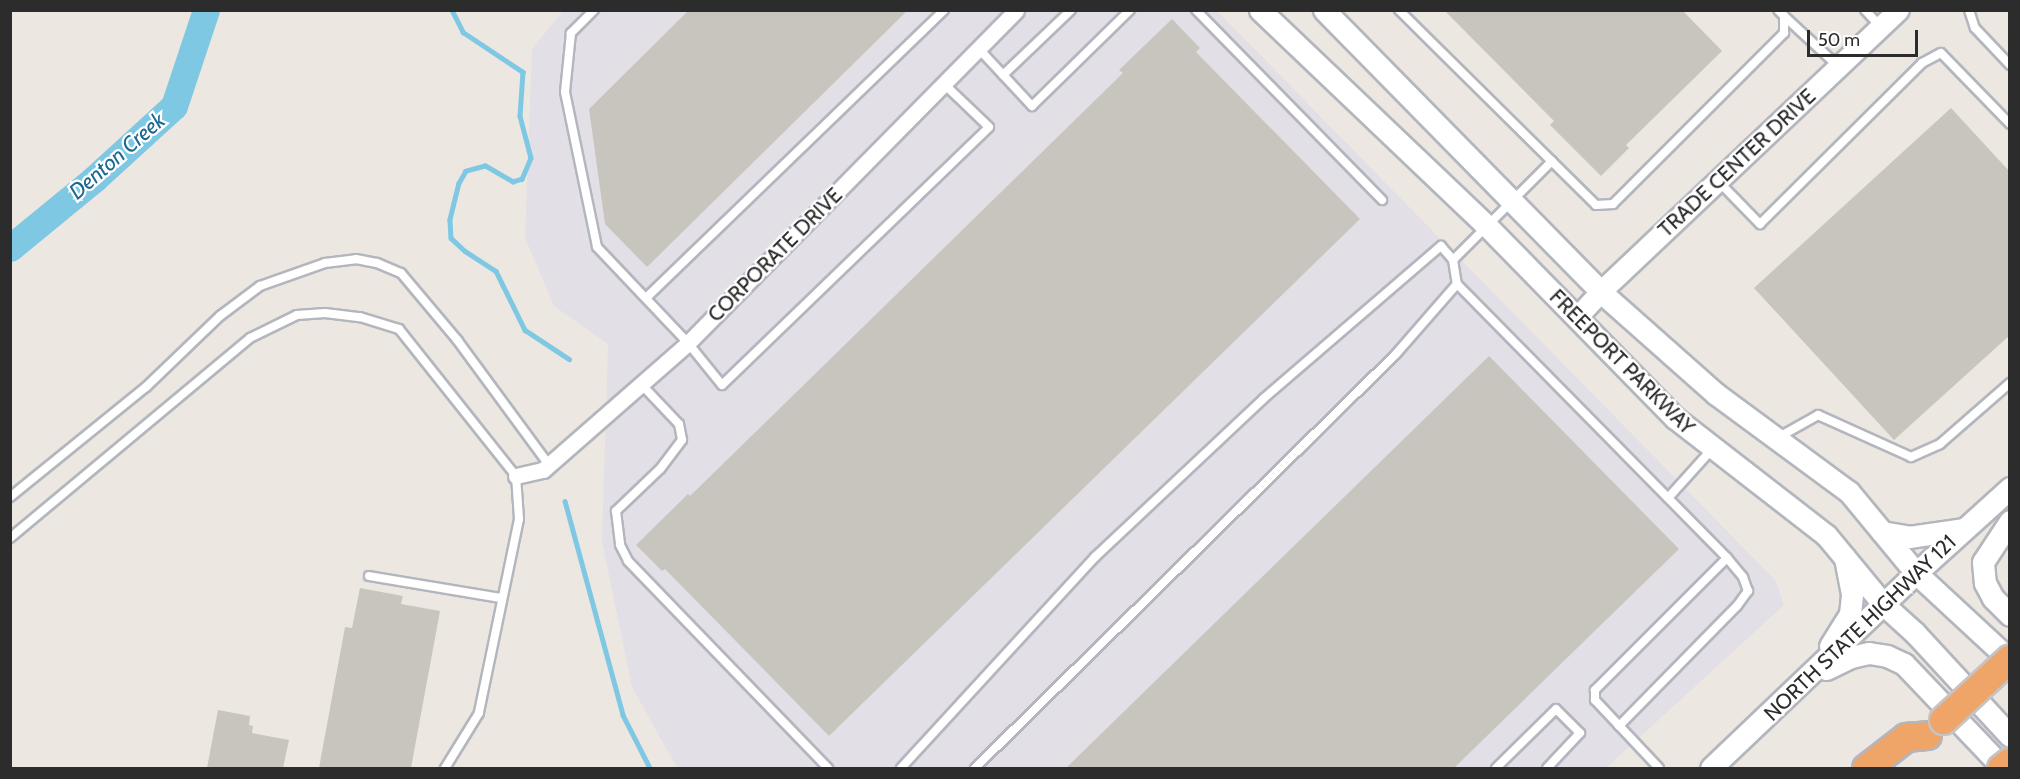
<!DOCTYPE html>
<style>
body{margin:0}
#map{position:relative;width:2020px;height:779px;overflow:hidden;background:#ece7e0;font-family:Cabin,sans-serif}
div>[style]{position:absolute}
.industrial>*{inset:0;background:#e2e0e6}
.stream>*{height:4.5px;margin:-2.25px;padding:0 2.25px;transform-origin:2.25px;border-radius:2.25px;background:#7ec8e4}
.river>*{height:27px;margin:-13.5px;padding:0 13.5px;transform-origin:13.5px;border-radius:13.5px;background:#7ec8e4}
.building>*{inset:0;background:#c8c5be}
.roads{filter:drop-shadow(2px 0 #b4b6be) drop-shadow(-2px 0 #b4b6be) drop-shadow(0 2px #b4b6be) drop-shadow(0 -2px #b4b6be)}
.service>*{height:8px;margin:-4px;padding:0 4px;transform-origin:4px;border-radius:4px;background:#fff}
.minor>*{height:15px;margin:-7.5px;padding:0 7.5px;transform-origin:7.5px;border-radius:7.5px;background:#fff}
.tertiary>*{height:20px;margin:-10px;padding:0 10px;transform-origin:10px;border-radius:10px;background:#fff}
.secondary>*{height:21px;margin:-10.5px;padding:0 10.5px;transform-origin:10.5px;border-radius:10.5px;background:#fff}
.motorway>*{height:27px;margin:-13.5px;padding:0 13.5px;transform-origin:13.5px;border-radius:13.5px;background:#efa468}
.bridges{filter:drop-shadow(2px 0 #c4c4c4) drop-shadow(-2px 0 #c4c4c4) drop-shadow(0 2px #c4c4c4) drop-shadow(0 -2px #c4c4c4)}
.motorway-bridge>*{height:27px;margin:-13.5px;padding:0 13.5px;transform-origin:13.5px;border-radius:13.5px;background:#efa468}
span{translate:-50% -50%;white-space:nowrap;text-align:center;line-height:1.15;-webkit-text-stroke:4.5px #fff;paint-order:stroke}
.street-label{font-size:21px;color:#2c2c2c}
.water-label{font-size:22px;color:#1b6892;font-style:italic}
.frame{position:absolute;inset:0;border:12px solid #2c2c2c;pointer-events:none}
.scale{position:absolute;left:1807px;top:30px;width:111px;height:27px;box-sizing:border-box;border:3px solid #2c2c2c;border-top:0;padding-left:8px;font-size:18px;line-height:21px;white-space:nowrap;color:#2c2c2c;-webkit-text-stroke:4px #fff;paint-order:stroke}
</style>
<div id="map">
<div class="industrial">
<i style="clip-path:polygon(563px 11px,1217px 11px,1776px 581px,1784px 605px,1606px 768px,677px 768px,632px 687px,602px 542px,608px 344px,554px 306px,525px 238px,532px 49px)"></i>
</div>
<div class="stream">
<i style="left:452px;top:10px;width:25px;rotate:63deg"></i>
<i style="left:463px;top:32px;width:72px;rotate:33.7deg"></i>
<i style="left:523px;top:72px;width:44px;rotate:93.9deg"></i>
<i style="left:520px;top:116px;width:43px;rotate:75.3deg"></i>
<i style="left:531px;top:158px;width:23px;rotate:113deg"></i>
<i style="left:522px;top:179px;width:9px;rotate:162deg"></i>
<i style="left:513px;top:182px;width:32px;rotate:-150deg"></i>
<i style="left:485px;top:166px;width:20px;rotate:165deg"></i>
<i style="left:466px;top:171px;width:14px;rotate:120deg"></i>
<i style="left:459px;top:183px;width:38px;rotate:104deg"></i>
<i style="left:450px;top:220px;width:18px;rotate:87deg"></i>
<i style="left:451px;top:238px;width:19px;rotate:43deg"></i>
<i style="left:465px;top:251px;width:37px;rotate:33deg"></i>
<i style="left:496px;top:271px;width:66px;rotate:63.8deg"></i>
<i style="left:525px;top:330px;width:53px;rotate:33.4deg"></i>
<i style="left:565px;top:501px;width:222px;rotate:74.8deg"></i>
<i style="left:623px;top:715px;width:59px;rotate:63deg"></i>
</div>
<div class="river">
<i style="left:10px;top:248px;width:109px;rotate:-39.4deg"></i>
<i style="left:94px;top:179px;width:108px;rotate:-42.4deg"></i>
<i style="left:174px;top:106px;width:101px;rotate:-71.6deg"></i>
</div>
<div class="building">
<i style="clip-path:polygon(689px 10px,908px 10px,647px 267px,605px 224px,589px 109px)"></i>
<i style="clip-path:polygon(1444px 10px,1682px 10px,1722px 51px,1626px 145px,1629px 148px,1601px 176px,1550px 125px,1554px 121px)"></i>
<i style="clip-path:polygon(1172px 19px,1200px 48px,1196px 52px,1360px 219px,829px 736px,665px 569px,662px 571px,636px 545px,688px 494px,690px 496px,1123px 73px,1119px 70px)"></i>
<i style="clip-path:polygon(1951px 108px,2010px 172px,2010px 335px,1894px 440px,1754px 288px)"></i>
<i style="clip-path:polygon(1489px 356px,1679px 549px,1454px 768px,1066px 768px)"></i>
<i style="clip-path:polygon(360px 588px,403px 596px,401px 604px,440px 611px,411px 768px,319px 768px,345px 627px,352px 628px)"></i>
<i style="clip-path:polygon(218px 710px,250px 716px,249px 725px,253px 726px,252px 733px,289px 740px,283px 768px,207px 768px)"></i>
</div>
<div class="roads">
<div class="service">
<i style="left:594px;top:10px;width:33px;rotate:135deg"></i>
<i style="left:571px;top:33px;width:59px;rotate:95.8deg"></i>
<i style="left:565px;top:92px;width:158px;rotate:78.3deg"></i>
<i style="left:597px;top:247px;width:132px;rotate:46.5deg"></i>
<i style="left:688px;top:343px;width:54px;rotate:51deg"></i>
<i style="left:722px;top:385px;width:371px;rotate:-44deg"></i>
<i style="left:989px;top:127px;width:62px;rotate:-136.3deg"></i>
<i style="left:1196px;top:10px;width:266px;rotate:45.6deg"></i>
<i style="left:1399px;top:10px;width:277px;rotate:44.7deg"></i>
<i style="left:1596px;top:205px;width:17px;rotate:-3deg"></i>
<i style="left:1613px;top:204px;width:242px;rotate:-45deg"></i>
<i style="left:1784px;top:33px;width:17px;rotate:-90deg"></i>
<i style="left:1784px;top:16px;width:8px;rotate:-135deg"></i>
<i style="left:1865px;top:10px;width:23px;rotate:47deg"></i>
<i style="left:1969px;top:10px;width:19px;rotate:72deg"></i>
<i style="left:1975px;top:28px;width:51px;rotate:46.6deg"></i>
<i style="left:1784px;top:16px;width:74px;rotate:42.8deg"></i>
<i style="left:979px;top:49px;width:78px;rotate:47.1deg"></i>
<i style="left:1032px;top:106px;width:137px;rotate:-44.4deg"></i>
<i style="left:1003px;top:75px;width:94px;rotate:-43.7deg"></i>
<i style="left:1719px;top:182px;width:59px;rotate:45.7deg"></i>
<i style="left:1760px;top:224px;width:228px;rotate:-44.8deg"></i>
<i style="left:1922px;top:63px;width:21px;rotate:-28deg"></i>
<i style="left:1941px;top:53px;width:99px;rotate:45.8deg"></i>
<i style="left:1453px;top:260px;width:140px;rotate:-45deg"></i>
<i style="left:1457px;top:284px;width:385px;rotate:45.4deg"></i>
<i style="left:1727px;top:558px;width:187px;rotate:135deg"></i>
<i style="left:1595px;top:690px;width:10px;rotate:90deg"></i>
<i style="left:1595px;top:700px;width:93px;rotate:46.7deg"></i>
<i style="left:646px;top:298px;width:414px;rotate:-44deg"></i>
<i style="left:641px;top:384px;width:55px;rotate:46.5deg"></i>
<i style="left:679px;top:424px;width:16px;rotate:79deg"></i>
<i style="left:682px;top:440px;width:36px;rotate:127deg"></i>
<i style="left:660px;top:469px;width:61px;rotate:136.3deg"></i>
<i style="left:616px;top:511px;width:34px;rotate:83deg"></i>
<i style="left:620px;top:545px;width:18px;rotate:63deg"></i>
<i style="left:628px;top:561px;width:288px;rotate:46deg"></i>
<i style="left:1779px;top:437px;width:45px;rotate:-29.4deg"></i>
<i style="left:1818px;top:415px;width:102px;rotate:24.3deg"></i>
<i style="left:1911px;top:457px;width:32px;rotate:-24deg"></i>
<i style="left:1940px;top:444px;width:93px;rotate:-41.1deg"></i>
<i style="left:10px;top:497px;width:175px;rotate:-39deg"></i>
<i style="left:146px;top:387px;width:103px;rotate:-43.8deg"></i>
<i style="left:220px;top:316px;width:50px;rotate:-36.9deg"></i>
<i style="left:260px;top:286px;width:69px;rotate:-19.5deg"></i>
<i style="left:325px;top:263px;width:31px;rotate:-7deg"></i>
<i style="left:356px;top:259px;width:21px;rotate:11deg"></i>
<i style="left:377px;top:263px;width:26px;rotate:23deg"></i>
<i style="left:401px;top:273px;width:89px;rotate:50deg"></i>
<i style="left:458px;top:341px;width:154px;rotate:53.7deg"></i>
<i style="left:1668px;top:498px;width:67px;rotate:-48deg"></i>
<i style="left:10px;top:538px;width:312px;rotate:-39.8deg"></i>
<i style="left:250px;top:338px;width:52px;rotate:-26.1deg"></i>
<i style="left:297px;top:315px;width:28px;rotate:-4deg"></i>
<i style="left:325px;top:313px;width:35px;rotate:7deg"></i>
<i style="left:360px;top:317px;width:41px;rotate:17.1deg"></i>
<i style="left:399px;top:329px;width:188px;rotate:51.5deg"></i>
<i style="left:516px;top:476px;width:43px;rotate:86deg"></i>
<i style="left:519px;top:519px;width:198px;rotate:101.7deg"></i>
<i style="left:479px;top:713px;width:65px;rotate:121.7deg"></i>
<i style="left:369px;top:576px;width:134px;rotate:9.5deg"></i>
<i style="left:1619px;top:726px;width:168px;rotate:-45.5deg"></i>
<i style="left:1737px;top:606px;width:19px;rotate:-54deg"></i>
<i style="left:1748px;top:591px;width:15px;rotate:-110deg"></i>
<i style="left:1743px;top:577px;width:25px;rotate:-130deg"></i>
<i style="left:901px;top:768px;width:287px;rotate:-47.4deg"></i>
<i style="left:1095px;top:557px;width:231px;rotate:-43.2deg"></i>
<i style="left:1263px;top:399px;width:235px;rotate:-40.7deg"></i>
<i style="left:1441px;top:246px;width:18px;rotate:49deg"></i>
<i style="left:1453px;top:260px;width:24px;rotate:81deg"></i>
<i style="left:1457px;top:284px;width:94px;rotate:131.1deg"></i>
<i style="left:1395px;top:355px;width:589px;rotate:135.48deg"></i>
<i style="left:1496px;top:768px;width:84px;rotate:-44.5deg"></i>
<i style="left:1556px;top:709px;width:34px;rotate:45deg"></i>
<i style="left:1580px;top:733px;width:48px;rotate:133.3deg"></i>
</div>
<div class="minor">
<i style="left:516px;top:476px;width:28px;rotate:-13deg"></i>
<i style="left:543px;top:470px;width:193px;rotate:-41.2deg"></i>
<i style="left:688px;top:343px;width:467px;rotate:-45.4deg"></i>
</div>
<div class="tertiary">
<i style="left:1577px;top:318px;width:35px;rotate:-47deg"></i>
<i style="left:1601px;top:292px;width:410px;rotate:-43.4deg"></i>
</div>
<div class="secondary">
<i style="left:1260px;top:10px;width:312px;rotate:43.6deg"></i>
<i style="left:1486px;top:225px;width:270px;rotate:45.6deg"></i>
<i style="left:1675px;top:418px;width:191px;rotate:37.8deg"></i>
<i style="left:1826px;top:535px;width:91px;rotate:50.4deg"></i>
<i style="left:1884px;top:605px;width:42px;rotate:42.1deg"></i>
<i style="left:1915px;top:633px;width:140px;rotate:47.3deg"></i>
<i style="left:1324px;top:10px;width:395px;rotate:45.5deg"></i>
<i style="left:1601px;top:292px;width:154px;rotate:41.6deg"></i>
<i style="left:1716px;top:394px;width:165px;rotate:36.4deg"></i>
<i style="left:1849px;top:492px;width:105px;rotate:50.4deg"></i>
<i style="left:1916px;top:573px;width:128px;rotate:42.8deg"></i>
<i style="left:2010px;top:521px;width:49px;rotate:123.4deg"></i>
<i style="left:1983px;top:562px;width:21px;rotate:85deg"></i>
<i style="left:1985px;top:583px;width:17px;rotate:62deg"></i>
<i style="left:1993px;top:598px;width:24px;rotate:45deg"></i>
<i style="left:1882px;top:532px;width:27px;rotate:10deg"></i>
<i style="left:1909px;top:537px;width:56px;rotate:-8.3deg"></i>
<i style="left:1830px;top:646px;width:38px;rotate:-58deg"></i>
<i style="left:1850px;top:614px;width:20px;rotate:-84deg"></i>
<i style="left:1852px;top:594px;width:37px;rotate:-101deg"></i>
<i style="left:1826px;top:669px;width:28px;rotate:-26deg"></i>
<i style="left:1851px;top:657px;width:18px;rotate:-13deg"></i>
<i style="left:1869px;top:653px;width:18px;rotate:9deg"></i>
<i style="left:1887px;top:656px;width:19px;rotate:25deg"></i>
<i style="left:1904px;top:664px;width:144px;rotate:46.4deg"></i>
<i style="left:1711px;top:768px;width:283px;rotate:-43.6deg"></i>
<i style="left:1916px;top:573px;width:127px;rotate:-42.1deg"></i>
</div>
<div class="motorway">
<i style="left:1866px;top:768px;width:51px;rotate:-37.8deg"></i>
<i style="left:1906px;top:737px;width:21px;rotate:-5deg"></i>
</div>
</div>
<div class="bridges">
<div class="motorway-bridge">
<i style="left:1943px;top:720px;width:91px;rotate:-42.8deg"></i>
<i style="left:2001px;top:768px;width:11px;rotate:-38deg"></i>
</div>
</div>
<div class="street-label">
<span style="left:1737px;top:163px;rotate:-43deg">TRADE CENTER DRIVE</span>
<span style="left:775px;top:255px;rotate:-45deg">CORPORATE DRIVE</span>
<span style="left:1622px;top:362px;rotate:45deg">FREEPORT PARKWAY</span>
<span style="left:1860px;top:628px;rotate:-44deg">NORTH STATE HIGHWAY 121</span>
</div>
<div class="water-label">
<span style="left:117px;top:156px;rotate:-41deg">Denton Creek</span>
</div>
<div class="frame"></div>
<div class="scale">50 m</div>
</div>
